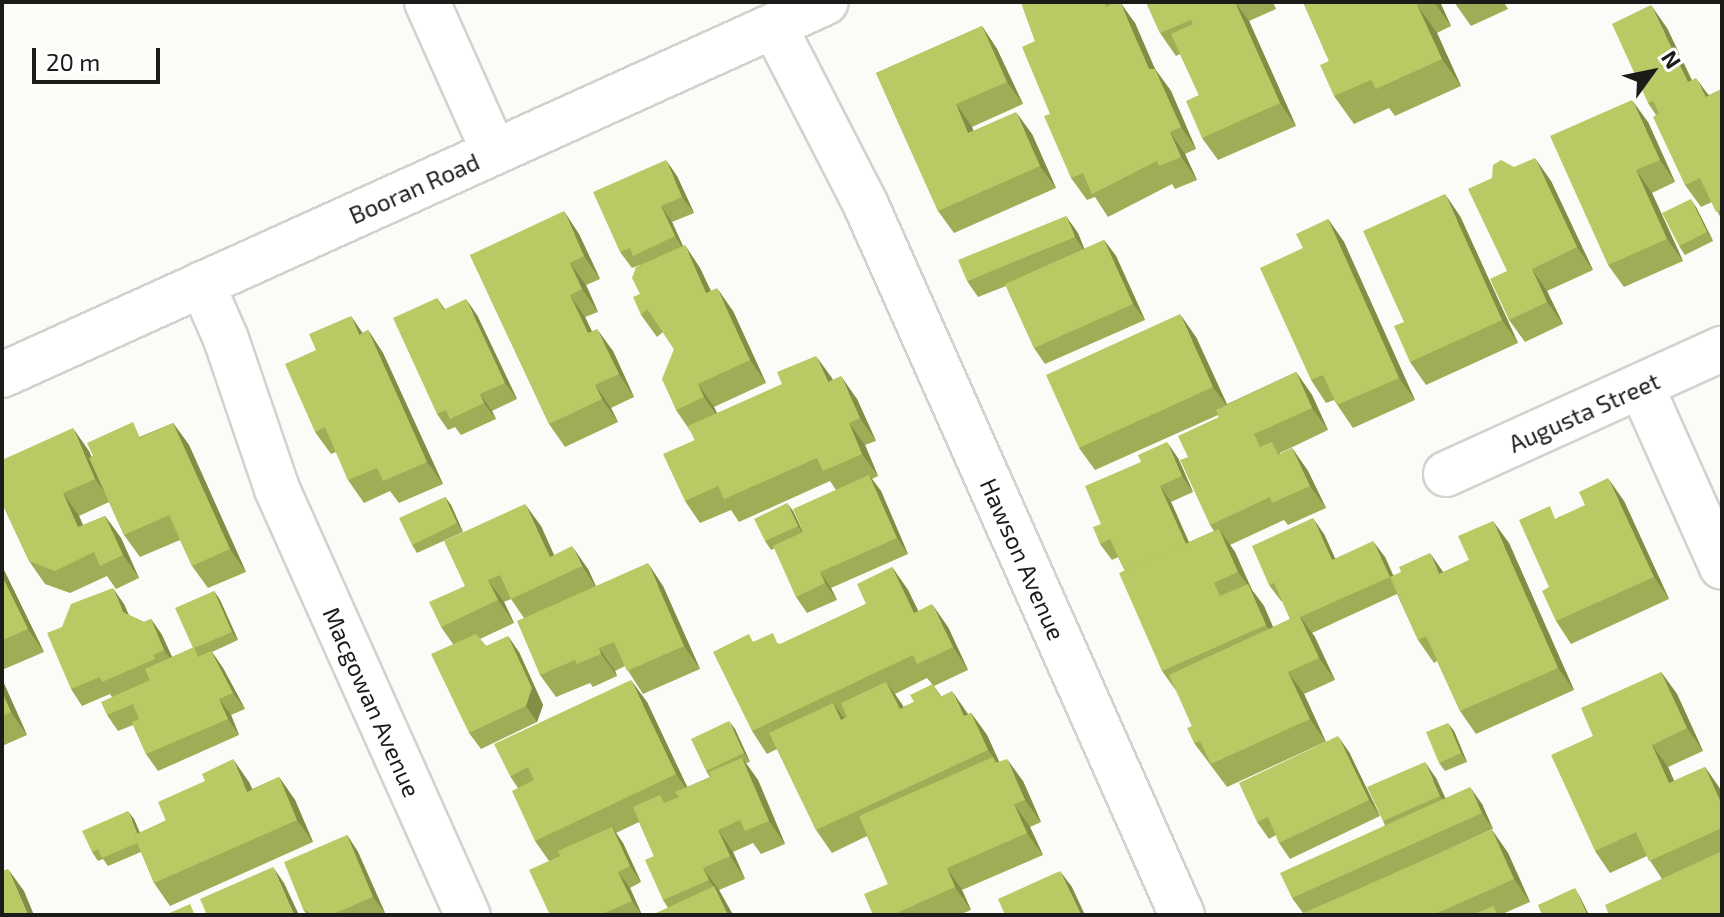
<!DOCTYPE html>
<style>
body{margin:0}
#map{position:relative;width:1724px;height:917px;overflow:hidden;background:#fbfcf7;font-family:"Exo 2",sans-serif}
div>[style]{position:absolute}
.roads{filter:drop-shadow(2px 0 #d2d3ce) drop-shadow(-2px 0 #d2d3ce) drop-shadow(0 2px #d2d3ce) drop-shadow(0 -2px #d2d3ce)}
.minor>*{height:44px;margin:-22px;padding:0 22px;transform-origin:22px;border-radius:22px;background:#fff}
.wall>*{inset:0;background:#9fae56}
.shaded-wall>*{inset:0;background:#828d46}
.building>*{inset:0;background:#b9ca64}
span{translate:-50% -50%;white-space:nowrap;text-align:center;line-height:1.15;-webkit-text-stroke:7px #fff;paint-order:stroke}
.street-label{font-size:24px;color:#1b1b1a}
.frame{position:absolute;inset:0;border:4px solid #1b1b1a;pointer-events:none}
.north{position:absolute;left:1612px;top:32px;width:80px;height:80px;-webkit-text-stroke:6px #fff;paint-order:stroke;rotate:57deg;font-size:22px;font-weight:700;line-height:32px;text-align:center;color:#1b1b1a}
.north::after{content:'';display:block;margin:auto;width:28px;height:36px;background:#1b1b1a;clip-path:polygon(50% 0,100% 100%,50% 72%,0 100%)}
.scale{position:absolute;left:32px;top:48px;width:128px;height:36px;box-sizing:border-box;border:4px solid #1b1b1a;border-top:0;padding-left:10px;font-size:24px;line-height:28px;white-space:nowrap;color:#1b1b1a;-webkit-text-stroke:6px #fff;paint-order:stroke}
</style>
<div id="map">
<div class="roads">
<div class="minor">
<i style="left:427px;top:2px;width:164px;rotate:65.9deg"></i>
<i style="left:774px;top:26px;width:199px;rotate:62.8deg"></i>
<i style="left:865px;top:203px;width:779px;rotate:66deg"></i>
<i style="left:202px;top:284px;width:60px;rotate:66.4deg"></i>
<i style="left:226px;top:339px;width:158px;rotate:71.2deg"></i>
<i style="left:277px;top:489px;width:467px;rotate:65.9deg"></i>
<i style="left:2px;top:375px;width:904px;rotate:-24.35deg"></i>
<i style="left:1641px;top:386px;width:198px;rotate:65.9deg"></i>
<i style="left:1446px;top:474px;width:303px;rotate:-24.4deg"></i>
</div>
</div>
<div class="wall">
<i style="clip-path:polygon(1021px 2px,1110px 2px,1111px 4px,1135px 23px,1155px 69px,1171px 91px,1196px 149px,1185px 154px,1197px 180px,1175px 189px,1172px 184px,1108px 217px,1095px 197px,1087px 200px,1071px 178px,1050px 114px,1035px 41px)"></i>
<i style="clip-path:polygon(1146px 2px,1273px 2px,1276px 9px,1249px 21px,1296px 126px,1218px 160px,1202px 138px,1199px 95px,1180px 54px,1176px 56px,1160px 33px)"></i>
<i style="clip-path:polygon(1303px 2px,1440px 2px,1451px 26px,1437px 33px,1461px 86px,1395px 116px,1389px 108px,1354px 124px,1334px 96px,1329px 61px)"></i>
<i style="clip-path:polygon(1454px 2px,1504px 2px,1508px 9px,1471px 26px)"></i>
<i style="clip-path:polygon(982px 26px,997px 49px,1023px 104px,972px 127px,973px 131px,1032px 134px,1056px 188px,954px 233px,938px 211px,876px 73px)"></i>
<i style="clip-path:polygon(1667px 28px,1692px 80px,1709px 95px,1722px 89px,1722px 220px,1712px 202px,1701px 207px,1685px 185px,1656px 115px,1648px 103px)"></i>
<i style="clip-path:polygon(1648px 122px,1675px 182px,1652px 193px,1683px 261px,1624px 287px,1608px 265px)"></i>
<i style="clip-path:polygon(1514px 167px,1551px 181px,1593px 270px,1547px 291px,1563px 324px,1525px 342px,1509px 320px,1507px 271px)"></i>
<i style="clip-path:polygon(677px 176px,694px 213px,672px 222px,683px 246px,700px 268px,711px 291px,733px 311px,766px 383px,714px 407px,717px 413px,833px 380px,857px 399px,876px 441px,865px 445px,878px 476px,872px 479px,881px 491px,908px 554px,831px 588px,837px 600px,807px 613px,796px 597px,775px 548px,771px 550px,765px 541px,793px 511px,803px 532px,836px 490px,830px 481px,739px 522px,731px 510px,700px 523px,685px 501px,695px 440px,691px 432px,676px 410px,674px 349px,663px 332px,657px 337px,641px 315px,640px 265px,632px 268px,620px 252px)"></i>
<i style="clip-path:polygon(1696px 207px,1713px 241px,1685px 255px,1679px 246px)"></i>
<i style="clip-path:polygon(1460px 216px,1518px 343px,1426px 385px,1410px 362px,1404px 322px)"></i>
<i style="clip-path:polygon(1328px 219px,1344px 242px,1415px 400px,1353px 428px,1334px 400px,1326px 403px,1311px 380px,1303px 248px)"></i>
<i style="clip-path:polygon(1078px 233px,1084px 249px,1104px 240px,1116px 256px,1145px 320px,1045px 364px,1034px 348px,1006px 286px,978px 297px,967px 281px)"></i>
<i style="clip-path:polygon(579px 234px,600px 279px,586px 285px,598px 312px,585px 317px,592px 331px,613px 351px,634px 397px,611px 408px,618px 422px,565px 447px,549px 424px,470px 255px)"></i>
<i style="clip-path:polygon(437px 298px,445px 309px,477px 315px,517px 399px,492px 411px,496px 419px,461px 435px,455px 427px,448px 430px,437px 414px)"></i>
<i style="clip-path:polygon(368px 330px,383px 353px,443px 484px,399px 503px,390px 491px,364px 503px,348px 480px,336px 452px,331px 454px,315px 432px,362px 333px)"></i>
<i style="clip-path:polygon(1196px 337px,1227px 404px,1296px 372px,1312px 395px,1328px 430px,1280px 453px,1280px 454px,1292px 448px,1308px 471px,1326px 508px,1288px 525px,1284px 520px,1230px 545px,1235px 552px,1252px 590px,1264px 606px,1273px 627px,1290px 619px,1282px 601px,1281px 601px,1269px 585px,1324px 534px,1335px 558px,1385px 557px,1393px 575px,1443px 572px,1509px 543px,1574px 690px,1476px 734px,1460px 711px,1437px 661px,1434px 663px,1418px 640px,1397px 594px,1312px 633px,1335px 680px,1304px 694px,1326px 742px,1349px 752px,1380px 816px,1290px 859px,1279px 843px,1276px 835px,1269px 839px,1257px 822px,1325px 742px,1227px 787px,1194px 743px,1192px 726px,1177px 692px,1162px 671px,1125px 571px,1118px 557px,1112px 560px,1100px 544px,1101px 524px,1178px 458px,1193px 492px,1171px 502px,1189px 542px,1214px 531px,1210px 525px,1188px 457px,1219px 417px,1218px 415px,1095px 470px,1079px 448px)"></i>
<i style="clip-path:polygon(173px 423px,189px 445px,246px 572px,208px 588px,192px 566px,180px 540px,140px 557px,124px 535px,109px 502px,79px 516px,83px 525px,105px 516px,121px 538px,139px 578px,116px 589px,107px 576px,70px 593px,45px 584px,29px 561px,2px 503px,89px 451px,91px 457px)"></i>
<i style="clip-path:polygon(445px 497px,451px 505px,463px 532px,417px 553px,412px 545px)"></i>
<i style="clip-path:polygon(1624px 501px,1669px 599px,1571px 644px,1556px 621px,1549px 587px,1558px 517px)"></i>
<i style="clip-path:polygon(541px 526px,554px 555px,588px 569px,596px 586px,663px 586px,700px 669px,643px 694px,625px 666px,615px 671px,617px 676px,593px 687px,590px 683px,556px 697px,540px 675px,524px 618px,511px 599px,504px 602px,514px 623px,480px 639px,486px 646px,519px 652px,543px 705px,537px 722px,481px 749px,469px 733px,453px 644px,441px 627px,465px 586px)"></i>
<i style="clip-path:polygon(2px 566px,44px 652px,2px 670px)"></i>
<i style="clip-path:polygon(evenodd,892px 567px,908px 590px,918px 611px,948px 627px,968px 670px,934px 686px,941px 696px,968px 714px,971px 713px,987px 735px,999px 762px,1023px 781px,1041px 822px,1030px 827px,1043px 855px,962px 890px,971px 910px,959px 915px,873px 915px,888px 884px,867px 836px,832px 853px,816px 830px,777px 749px,767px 754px,752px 731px,754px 641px,781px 644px,866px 604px,892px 567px,927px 678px,932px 684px,914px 702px,903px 707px,895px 694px,927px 678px)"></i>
<i style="clip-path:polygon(214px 591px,220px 600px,238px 640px,212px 652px,223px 668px,245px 709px,231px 715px,239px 735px,158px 771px,146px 754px,133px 725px,118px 731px,107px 715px,112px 697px,110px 694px,82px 706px,71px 689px,124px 604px,129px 615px,144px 622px,151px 619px,162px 635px,172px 657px,193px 648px)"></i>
<i style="clip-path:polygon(1661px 672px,1677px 694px,1703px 751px,1668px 767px,1674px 781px,1705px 767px,1722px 793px,1722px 915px,1662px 879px,1647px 856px,1610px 873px,1595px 851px,1593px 736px)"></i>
<i style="clip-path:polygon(2px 679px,27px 735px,2px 746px)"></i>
<i style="clip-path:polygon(647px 702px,687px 787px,710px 777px,706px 771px,735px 729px,750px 762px,746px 763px,758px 780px,785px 844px,761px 854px,753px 843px,733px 852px,745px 879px,719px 890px,733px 915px,652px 915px,668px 908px,663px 900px,654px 856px,639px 822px,616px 833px,623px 843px,641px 882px,630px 888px,642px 915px,550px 915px,549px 861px,535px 841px,518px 788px,510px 776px)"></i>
<i style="clip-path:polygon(1454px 731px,1467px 762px,1445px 771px,1439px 763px)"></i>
<i style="clip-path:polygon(279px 777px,295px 800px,313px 842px,170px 906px,154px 883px,141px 852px,108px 866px,103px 859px,98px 861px,92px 852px,134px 819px,139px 833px,249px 782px,252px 789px)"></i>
<i style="clip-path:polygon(1436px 778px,1445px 799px,1482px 804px,1493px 829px,1433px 856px,1492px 830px,1508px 853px,1530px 902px,1500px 915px,1299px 915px,1303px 913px,1292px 898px,1385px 825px,1383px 821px)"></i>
<i style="clip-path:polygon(347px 835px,358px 852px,385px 913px,381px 915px,307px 915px,303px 909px)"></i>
</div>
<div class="shaded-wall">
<i style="clip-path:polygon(1120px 2px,1135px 23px,1155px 69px,1171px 91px,1196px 149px,1181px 127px,1149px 69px)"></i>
<i style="clip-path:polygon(1235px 2px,1249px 21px,1296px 126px,1280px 103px)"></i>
<i style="clip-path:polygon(1434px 2px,1440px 2px,1451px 26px)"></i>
<i style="clip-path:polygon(1417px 5px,1437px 33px,1461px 86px,1442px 59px)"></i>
<i style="clip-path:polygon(1651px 5px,1667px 28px,1703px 105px,1688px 82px)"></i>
<i style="clip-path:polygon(982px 26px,997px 49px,1023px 104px,1007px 82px)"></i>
<i style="clip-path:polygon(1696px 78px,1712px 100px,1706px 97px)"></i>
<i style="clip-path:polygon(1632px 100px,1648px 122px,1675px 182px,1660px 160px)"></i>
<i style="clip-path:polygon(956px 104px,972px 127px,984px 156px,968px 133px)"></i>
<i style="clip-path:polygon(1016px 112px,1032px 134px,1056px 188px,1040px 166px)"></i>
<i style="clip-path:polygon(1170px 132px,1185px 154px,1197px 180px,1181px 157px)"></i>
<i style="clip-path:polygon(1535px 158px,1551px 181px,1593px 270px,1577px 247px)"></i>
<i style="clip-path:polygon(666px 160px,677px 176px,694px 213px,682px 197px)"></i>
<i style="clip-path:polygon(1636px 170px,1652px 193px,1683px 261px,1667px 239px)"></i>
<i style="clip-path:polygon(1445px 194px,1460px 216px,1518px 343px,1502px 320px)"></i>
<i style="clip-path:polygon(1691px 199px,1696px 207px,1713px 241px,1707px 232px)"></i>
<i style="clip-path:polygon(661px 206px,672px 222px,686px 253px,675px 236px)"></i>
<i style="clip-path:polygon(564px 211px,579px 234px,600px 279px,584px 256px)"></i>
<i style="clip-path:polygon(1066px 216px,1078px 233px,1086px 253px,1075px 237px)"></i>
<i style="clip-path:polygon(1328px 219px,1344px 242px,1415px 400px,1399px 378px)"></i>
<i style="clip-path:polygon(1104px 240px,1116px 256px,1145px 320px,1133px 304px)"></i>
<i style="clip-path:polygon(685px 245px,700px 268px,722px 315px,706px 293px)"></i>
<i style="clip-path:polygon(570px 263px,586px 285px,598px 312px,582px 289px)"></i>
<i style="clip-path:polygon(1532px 269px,1547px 291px,1563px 324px,1547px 302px)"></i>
<i style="clip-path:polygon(717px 288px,733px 311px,766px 383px,750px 360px)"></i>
<i style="clip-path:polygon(570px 295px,585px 317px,603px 356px,588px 333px)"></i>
<i style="clip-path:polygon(466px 299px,477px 315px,517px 399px,505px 383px)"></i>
<i style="clip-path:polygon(1180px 314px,1196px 337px,1229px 409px,1213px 387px)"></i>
<i style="clip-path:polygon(351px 316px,366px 338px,359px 335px)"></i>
<i style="clip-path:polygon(597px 329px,613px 351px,634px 397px,619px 374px)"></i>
<i style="clip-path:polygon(368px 330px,383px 353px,443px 484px,427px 462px)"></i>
<i style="clip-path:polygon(816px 356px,832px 378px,844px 405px,828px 382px)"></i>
<i style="clip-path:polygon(1296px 372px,1312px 395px,1328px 430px,1312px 408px)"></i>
<i style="clip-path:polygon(841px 376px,857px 399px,876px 441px,860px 418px)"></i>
<i style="clip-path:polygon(698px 384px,714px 407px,720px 420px,704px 397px)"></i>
<i style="clip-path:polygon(595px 385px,611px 408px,618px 422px,602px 399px)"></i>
<i style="clip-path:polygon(480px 394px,492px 411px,496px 419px,484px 403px)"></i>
<i style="clip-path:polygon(173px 423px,189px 445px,246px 572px,230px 549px)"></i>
<i style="clip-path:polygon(849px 423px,865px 445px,878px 476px,862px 454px)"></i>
<i style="clip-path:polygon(73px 428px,89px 451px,111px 501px,95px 479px)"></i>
<i style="clip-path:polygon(1167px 442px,1178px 458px,1193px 492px,1182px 476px)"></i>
<i style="clip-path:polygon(1292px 448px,1308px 471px,1326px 508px,1310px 486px)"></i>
<i style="clip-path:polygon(869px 475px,881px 491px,908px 554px,897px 538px)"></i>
<i style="clip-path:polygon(1608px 478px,1624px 501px,1669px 599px,1654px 577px)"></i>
<i style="clip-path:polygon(1160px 486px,1171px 502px,1197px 561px,1186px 545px)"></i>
<i style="clip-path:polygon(63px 493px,79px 516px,94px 550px,78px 527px)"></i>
<i style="clip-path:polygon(445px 497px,451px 505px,463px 532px,457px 523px)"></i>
<i style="clip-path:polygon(787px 503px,793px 511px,804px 535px,798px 526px)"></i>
<i style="clip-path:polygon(525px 504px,541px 526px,563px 575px,550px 557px)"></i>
<i style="clip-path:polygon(105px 516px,121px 538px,139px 578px,123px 555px)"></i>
<i style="clip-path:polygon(1313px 518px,1324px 534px,1343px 576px,1332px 560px)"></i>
<i style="clip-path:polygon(1493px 521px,1509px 543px,1574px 690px,1558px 668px)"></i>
<i style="clip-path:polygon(1219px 529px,1235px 552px,1252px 590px,1264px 606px,1282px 648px,1266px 625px,1250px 588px,1238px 572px)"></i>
<i style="clip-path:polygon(1373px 541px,1385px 557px,1401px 593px,1390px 577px)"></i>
<i style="clip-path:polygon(572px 546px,588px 569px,597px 589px,582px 566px)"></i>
<i style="clip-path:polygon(1430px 553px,1446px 576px,1439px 574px)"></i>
<i style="clip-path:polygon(648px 563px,663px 586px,700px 669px,684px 646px)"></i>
<i style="clip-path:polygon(2px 566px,44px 652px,28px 629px,2px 576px)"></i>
<i style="clip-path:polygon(892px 567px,908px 590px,930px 635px,914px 613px)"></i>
<i style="clip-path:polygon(820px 572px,831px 588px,837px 600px,825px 583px)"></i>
<i style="clip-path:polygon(488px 580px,504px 602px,514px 623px,498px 600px)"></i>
<i style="clip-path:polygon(113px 588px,124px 604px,134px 628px,123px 612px)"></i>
<i style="clip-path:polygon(214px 591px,220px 600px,238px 640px,232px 632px)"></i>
<i style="clip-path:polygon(932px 604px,948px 627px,968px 670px,953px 647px)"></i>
<i style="clip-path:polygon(1299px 615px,1315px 637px,1335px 680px,1319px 658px)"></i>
<i style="clip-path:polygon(151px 619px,162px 635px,176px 666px,164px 650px)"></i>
<i style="clip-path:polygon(508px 636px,519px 652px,543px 705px,537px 722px,526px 706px)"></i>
<i style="clip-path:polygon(599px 648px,615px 671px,617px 676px,601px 654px)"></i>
<i style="clip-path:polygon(211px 651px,223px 668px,245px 709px,233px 693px)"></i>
<i style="clip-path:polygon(1288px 672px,1304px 694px,1326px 742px,1310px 719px)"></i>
<i style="clip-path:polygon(1661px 672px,1677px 694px,1703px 751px,1687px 728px)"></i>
<i style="clip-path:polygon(2px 679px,27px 735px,11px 712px,2px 692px)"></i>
<i style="clip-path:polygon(631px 680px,647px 702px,692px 797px,676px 774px)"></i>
<i style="clip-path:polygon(886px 682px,902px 704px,915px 731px,900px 709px)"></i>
<i style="clip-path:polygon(952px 691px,968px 714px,980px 739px,964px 716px)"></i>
<i style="clip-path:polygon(219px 699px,231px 715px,239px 735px,228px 719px)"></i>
<i style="clip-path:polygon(833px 703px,849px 725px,841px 720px)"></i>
<i style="clip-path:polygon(971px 713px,987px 735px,1004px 772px,988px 750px)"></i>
<i style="clip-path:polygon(729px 721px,735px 729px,750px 762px,744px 753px)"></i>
<i style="clip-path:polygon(1448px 723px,1454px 731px,1467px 762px,1461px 753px)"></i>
<i style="clip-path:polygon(1338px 736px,1349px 752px,1380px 816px,1369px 800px)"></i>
<i style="clip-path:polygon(1652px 745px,1668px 767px,1685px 806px,1669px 783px)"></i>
<i style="clip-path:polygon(742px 758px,758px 780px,785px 844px,769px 821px)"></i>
<i style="clip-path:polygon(233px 759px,249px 782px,263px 814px,247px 792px)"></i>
<i style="clip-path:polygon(1007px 759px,1023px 781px,1041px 822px,1025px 800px)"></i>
<i style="clip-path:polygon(1425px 762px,1436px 778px,1452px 812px,1440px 796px)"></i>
<i style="clip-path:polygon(1705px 767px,1721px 790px,1722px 793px,1722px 805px)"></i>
<i style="clip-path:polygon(279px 777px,295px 800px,313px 842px,297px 820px)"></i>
<i style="clip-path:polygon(1470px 787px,1482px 804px,1493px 829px,1482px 813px)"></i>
<i style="clip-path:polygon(1014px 804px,1030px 827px,1043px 855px,1027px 833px)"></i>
<i style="clip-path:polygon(128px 811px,134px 819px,147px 849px,141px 841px)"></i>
<i style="clip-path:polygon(612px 827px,623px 843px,641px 882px,630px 866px)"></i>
<i style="clip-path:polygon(718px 830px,733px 852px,745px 879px,730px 856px)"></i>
<i style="clip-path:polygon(1492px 830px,1508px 853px,1530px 902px,1514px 879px)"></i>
<i style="clip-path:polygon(347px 835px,358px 852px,385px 913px,373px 897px)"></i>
<i style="clip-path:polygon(273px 867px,284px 883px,299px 915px,294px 915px)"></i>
<i style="clip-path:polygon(703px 868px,719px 890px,733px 915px,728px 915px,727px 913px,717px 892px,709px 880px)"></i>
<i style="clip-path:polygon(947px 868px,962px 890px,971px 910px,955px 887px)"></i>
<i style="clip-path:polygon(8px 869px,24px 891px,34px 915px,28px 915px)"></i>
<i style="clip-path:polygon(1060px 871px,1072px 887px,1085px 915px,1081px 915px)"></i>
<i style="clip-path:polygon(618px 872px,630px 888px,642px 915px,632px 901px)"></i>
<i style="clip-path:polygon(1575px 888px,1580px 897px,1589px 915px,1587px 915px)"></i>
</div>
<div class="building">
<i style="clip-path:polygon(1021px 2px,1104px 2px,1106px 7px,1116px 2px,1120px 2px,1149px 69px,1155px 69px,1181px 127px,1170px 132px,1181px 157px,1159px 166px,1157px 161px,1092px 194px,1083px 173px,1071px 178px,1044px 116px,1050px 114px,1022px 47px,1035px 41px)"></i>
<i style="clip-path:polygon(1146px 2px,1235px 2px,1280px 103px,1202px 138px,1186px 101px,1199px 95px,1171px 34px,1193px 24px,1191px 20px,1160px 33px)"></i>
<i style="clip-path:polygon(1303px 2px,1425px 2px,1417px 5px,1442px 59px,1376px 89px,1371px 80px,1334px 96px,1320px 65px,1329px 61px)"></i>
<i style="clip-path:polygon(1651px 5px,1688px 82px,1696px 78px,1706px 97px,1722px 89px,1722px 209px,1716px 212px,1700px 178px,1685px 185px,1653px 117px,1659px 113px,1653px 101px,1648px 103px,1612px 24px)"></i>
<i style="clip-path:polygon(982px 26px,1007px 82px,956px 104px,968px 133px,1016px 112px,1040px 166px,938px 211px,876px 73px)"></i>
<i style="clip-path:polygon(1632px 100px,1660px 160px,1636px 170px,1667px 239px,1608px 265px,1550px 136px)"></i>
<i style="clip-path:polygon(1535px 158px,1577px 247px,1532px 269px,1547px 302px,1509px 320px,1490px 279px,1507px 271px,1468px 189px,1492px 178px,1493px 165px,1501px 160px,1514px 167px)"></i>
<i style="clip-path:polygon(666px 160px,682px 197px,661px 206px,675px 236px,633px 256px,630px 248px,620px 252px,593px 192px)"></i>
<i style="clip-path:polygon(1445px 194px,1502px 320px,1410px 362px,1394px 326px,1404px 322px,1363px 231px)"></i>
<i style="clip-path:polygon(1691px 199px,1707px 232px,1679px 246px,1662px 213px)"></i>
<i style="clip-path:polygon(564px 211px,584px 256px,570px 263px,582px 289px,570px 295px,588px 333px,597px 329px,619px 374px,595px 385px,602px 399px,549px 424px,470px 255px)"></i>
<i style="clip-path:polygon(1066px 216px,1075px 237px,967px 281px,958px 260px)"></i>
<i style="clip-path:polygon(1328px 219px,1399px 378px,1337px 405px,1323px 375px,1311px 380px,1260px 268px,1303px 248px,1296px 234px)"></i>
<i style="clip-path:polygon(1104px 240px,1133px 304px,1034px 348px,1005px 284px)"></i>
<i style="clip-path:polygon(685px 245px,706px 293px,717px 288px,750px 360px,698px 384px,704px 397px,676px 410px,662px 379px,674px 349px,647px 309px,641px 315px,633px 297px,640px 294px,632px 278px,636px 267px)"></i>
<i style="clip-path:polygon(437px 298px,443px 310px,466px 299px,505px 383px,480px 394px,484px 403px,450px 419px,446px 410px,437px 414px,393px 318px)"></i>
<i style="clip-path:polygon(1180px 314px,1213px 387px,1079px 448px,1046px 375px)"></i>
<i style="clip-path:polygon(351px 316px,359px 335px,368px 330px,427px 462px,383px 481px,377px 468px,348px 480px,325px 427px,315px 432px,285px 364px,316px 350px,309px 334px)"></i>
<i style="clip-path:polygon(816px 356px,828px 382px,841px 376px,860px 418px,849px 423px,862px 454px,823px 471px,817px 458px,724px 499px,718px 486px,685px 501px,663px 454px,695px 440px,688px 426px,782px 384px,777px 372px)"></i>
<i style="clip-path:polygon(1296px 372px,1312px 408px,1254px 434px,1260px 447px,1272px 442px,1278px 455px,1292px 448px,1310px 486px,1272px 503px,1270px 497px,1210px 525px,1180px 460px,1188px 457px,1178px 436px,1219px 417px,1216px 410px)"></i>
<i style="clip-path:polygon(133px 422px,140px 438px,173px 423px,230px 549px,192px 566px,169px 515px,124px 535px,89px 458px,93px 456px,87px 443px)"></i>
<i style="clip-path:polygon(73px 428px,95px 479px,63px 493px,78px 527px,105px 516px,123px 555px,100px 566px,94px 552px,55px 571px,29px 561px,2px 503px,2px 460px)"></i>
<i style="clip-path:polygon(1167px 442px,1182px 476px,1160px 486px,1186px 544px,1125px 571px,1110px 539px,1100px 544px,1093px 527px,1101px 524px,1085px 486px,1141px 462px,1138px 455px)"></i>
<i style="clip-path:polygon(869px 475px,897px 538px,820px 572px,825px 583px,796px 597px,773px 546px,803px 532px,793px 509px)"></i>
<i style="clip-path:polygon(1608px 478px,1654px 577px,1556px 621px,1542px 591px,1549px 587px,1519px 520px,1550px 506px,1555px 519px,1585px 505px,1579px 492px)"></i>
<i style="clip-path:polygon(445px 497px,457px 523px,412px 545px,399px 518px)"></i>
<i style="clip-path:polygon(787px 503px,798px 526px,765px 541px,754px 519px)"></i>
<i style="clip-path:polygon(525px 504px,550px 557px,572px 546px,582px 566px,511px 599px,500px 575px,488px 580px,498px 600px,441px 627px,429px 602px,465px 586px,444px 541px)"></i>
<i style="clip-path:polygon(1313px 518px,1332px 560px,1373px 541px,1390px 577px,1300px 617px,1299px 615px,1290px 619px,1274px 583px,1269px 585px,1252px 546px)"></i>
<i style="clip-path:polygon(1493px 521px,1558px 668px,1460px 711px,1426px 636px,1418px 640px,1390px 577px,1401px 572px,1399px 567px,1430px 553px,1439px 574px,1469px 560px,1458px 536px)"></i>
<i style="clip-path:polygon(1219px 529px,1238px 572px,1214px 583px,1220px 596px,1248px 584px,1266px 625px,1162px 671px,1119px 573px)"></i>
<i style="clip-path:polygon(648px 563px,684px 646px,627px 671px,614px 642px,599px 648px,601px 654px,577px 664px,575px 660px,540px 675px,517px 621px)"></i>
<i style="clip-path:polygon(892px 567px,914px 613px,932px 604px,953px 647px,917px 664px,913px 655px,752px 731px,713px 652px,749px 634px,753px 642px,773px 633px,778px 645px,866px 604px,857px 584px)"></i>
<i style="clip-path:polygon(2px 576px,28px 629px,2px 640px)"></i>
<i style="clip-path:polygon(113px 588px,123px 612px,144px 622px,151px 619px,164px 650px,153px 655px,155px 659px,102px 682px,100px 677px,71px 689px,47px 633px,62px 627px,71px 604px)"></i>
<i style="clip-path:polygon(214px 591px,232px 632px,194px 648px,193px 648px,175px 608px)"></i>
<i style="clip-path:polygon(1299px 615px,1319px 658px,1288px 672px,1310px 719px,1211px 764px,1200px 741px,1194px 743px,1187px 728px,1192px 726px,1169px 675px)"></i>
<i style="clip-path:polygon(476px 634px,486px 646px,508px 636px,532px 688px,526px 706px,469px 733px,431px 654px)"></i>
<i style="clip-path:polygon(194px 647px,198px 657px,211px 651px,233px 693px,219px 699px,228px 719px,146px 754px,132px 722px,139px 719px,133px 704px,107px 715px,101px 702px,150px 680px,145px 669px)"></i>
<i style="clip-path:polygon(1661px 672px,1687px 728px,1652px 745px,1669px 783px,1705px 767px,1722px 805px,1722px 828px,1649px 861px,1636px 832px,1595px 851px,1551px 755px,1593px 736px,1581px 708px)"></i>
<i style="clip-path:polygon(631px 680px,676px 774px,535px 841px,512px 791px,534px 780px,528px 767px,510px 776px,494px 744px)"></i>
<i style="clip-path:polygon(886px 682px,900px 709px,914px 702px,910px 695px,933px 684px,940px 697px,952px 691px,964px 716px,971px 713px,988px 750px,816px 830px,769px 733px,833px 703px,841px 720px,847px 717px,841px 703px)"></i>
<i style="clip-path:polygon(2px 692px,11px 712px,2px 716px)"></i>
<i style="clip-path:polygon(729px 721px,744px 753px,706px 771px,691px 739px)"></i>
<i style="clip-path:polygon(1448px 723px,1461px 753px,1439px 763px,1426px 732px)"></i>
<i style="clip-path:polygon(1338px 736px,1369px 800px,1279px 843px,1268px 817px,1257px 822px,1239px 783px)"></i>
<i style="clip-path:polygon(993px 757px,995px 763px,1007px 759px,1025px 800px,1014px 804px,1027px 833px,947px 868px,955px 887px,892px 915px,873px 915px,864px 894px,888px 884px,859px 816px)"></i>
<i style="clip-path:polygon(742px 758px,769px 821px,745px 831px,740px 820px,718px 830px,730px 856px,703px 868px,709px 880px,663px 900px,645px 860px,654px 856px,633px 807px,660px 795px,664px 803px,679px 797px,675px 792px,711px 777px,709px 772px)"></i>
<i style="clip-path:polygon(233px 759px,247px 792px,279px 777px,297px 820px,154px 883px,134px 835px,166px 821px,158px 802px,205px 781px,202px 774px)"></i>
<i style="clip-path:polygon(1425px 762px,1440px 796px,1383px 821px,1367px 787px)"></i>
<i style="clip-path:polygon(1470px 787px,1482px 813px,1292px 898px,1280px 873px)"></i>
<i style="clip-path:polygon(128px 811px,137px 833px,134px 835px,137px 843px,102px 858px,98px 849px,92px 852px,82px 831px)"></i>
<i style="clip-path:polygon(612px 827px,630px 866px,618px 872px,632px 901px,600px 915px,550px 915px,529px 870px,560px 856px,558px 851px)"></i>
<i style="clip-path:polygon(1492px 830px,1514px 879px,1433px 915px,1299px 915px)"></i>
<i style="clip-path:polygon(347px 835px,373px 897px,331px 915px,314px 915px,303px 909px,284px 862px)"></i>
<i style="clip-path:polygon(1722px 851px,1722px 915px,1609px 915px,1605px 905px)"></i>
<i style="clip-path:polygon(273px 867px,294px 915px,207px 915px,200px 899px)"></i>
<i style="clip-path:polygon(8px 869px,28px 915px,2px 915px,2px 871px)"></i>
<i style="clip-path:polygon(1060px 871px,1081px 915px,1005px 915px,998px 899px)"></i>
<i style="clip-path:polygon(714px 886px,727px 913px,723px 915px,652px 915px)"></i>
<i style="clip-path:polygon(1575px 888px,1587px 915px,1542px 915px,1538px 905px)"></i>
<i style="clip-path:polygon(190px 904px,195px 915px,165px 915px)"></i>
<i style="clip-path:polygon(1493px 906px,1498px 915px,1472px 915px)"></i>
</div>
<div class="street-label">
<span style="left:414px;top:188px;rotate:-24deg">Booran Road</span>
<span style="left:1584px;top:412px;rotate:-24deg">Augusta Street</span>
<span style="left:1023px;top:559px;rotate:66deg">Hawson Avenue</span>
<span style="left:372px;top:702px;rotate:66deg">Macgowan Avenue</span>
</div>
<div class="frame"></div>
<div class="north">N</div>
<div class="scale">20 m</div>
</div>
